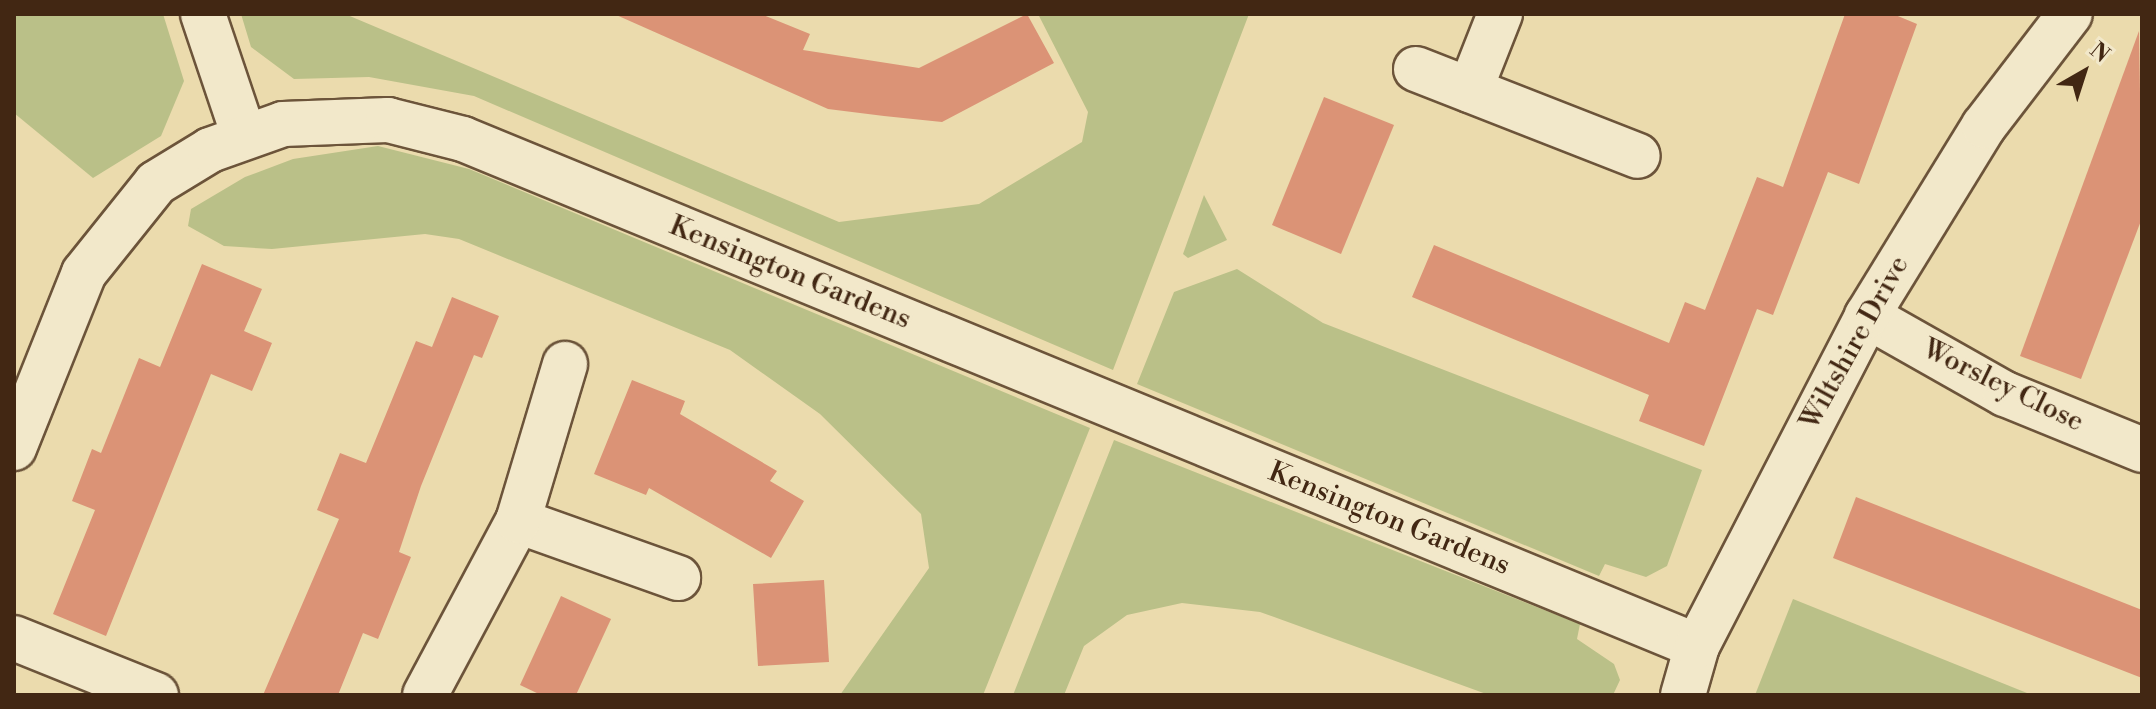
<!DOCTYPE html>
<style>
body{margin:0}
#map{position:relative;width:2156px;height:709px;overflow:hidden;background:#ebdbad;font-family:"Libre Bodoni",serif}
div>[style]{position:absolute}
.green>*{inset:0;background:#bac088}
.building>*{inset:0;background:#db9376}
.roads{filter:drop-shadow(2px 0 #6c543a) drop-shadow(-2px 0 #6c543a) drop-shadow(0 2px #6c543a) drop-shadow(0 -2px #6c543a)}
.minor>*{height:44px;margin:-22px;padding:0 22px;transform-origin:22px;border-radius:22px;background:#f2e8ca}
.tertiary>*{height:44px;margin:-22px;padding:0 22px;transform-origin:22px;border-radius:22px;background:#f2e8ca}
span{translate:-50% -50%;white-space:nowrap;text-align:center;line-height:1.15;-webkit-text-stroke:6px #f2e8ca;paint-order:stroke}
.street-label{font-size:28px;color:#422713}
.frame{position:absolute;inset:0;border:16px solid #422713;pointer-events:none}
.north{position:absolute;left:2044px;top:32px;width:80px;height:80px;-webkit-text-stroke:6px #f2e8ca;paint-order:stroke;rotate:39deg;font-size:22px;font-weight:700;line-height:32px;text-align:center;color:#422713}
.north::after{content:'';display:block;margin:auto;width:28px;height:36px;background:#422713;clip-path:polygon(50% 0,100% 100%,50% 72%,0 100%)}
</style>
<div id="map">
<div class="green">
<i style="clip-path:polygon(14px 14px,163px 14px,184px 81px,161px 136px,93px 178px,14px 113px)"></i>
<i style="clip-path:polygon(241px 14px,345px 14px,839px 222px,979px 204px,1082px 142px,1088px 112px,1038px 14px,1249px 14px,1113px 370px,474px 96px,369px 77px,294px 79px,251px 47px)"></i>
<i style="clip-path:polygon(378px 146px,469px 169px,1090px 428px,983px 695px,840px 695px,929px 568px,921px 514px,820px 414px,730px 350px,459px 239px,425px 234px,272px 249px,224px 246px,188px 226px,191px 209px,245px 177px,293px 159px)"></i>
<i style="clip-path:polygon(1204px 195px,1227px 240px,1188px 258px,1183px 254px)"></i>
<i style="clip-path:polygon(1237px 269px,1323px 323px,1702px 470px,1667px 566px,1646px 577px,1605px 564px,1599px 576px,1137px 384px,1174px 292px)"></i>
<i style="clip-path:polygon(1114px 440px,1580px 624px,1577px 639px,1614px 664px,1620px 680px,1613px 695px,1489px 695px,1260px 612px,1182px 603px,1127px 615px,1084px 646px,1064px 695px,1013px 695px)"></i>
<i style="clip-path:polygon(1793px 599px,2032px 695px,1755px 695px)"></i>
</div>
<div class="building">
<i style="clip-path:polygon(614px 14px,761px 14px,810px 34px,803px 50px,919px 68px,1027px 14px,1054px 63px,942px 122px,884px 116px,828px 109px)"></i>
<i style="clip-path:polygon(1845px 14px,1893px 14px,1917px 24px,1859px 184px,1828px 172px,1773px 315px,1757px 309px,1704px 446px,1639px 421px,1649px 395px,1412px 297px,1434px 245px,1669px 343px,1685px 302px,1705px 310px,1757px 177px,1783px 187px)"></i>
<i style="clip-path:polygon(2139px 31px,2142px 218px,2081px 379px,2020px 356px)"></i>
<i style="clip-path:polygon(1324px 97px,1394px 125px,1341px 254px,1272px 225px)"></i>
<i style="clip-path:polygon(202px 264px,262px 289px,244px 331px,272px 343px,252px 391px,211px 374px,106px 636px,53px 614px,95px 510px,72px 501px,92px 449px,101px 453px,139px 358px,160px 367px)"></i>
<i style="clip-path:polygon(452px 297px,499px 316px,482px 358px,474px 355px,421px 486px,399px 552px,411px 557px,378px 639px,363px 633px,338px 695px,263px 695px,339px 519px,317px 510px,340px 453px,366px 463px,416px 341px,432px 347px)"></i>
<i style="clip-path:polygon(632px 380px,685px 401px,680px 414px,777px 471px,770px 481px,804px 501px,771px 558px,649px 488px,646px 495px,594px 474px)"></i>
<i style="clip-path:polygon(1856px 497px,2142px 610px,2142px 678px,1833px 558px)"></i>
<i style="clip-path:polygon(824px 580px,829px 662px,758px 666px,753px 584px)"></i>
<i style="clip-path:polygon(561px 596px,611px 619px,576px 695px,541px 695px,520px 685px)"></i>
</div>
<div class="roads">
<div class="minor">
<i style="left:203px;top:14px;width:129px;rotate:71.4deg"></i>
<i style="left:1416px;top:69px;width:238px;rotate:21.4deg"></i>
<i style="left:1470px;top:90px;width:82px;rotate:-68.5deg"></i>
<i style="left:1867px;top:316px;width:159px;rotate:29.5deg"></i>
<i style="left:2005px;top:394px;width:148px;rotate:22.2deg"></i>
<i style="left:14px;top:448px;width:188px;rotate:-68.2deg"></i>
<i style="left:84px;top:273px;width:115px;rotate:-51.3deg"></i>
<i style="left:156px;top:183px;width:63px;rotate:-31.4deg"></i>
<i style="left:210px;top:150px;width:77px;rotate:-19.6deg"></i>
<i style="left:283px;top:124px;width:105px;rotate:-2.2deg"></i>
<i style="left:388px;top:120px;width:77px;rotate:14.2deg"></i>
<i style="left:463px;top:139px;width:1334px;rotate:22.34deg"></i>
<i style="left:518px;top:521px;width:170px;rotate:19.6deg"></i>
<i style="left:14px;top:638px;width:153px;rotate:21.9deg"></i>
<i style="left:425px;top:695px;width:197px;rotate:-61.9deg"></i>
<i style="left:518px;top:521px;width:164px;rotate:-73.3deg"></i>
</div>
<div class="tertiary">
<i style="left:1683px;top:695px;width:51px;rotate:-74.1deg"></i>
<i style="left:1697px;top:646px;width:371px;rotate:-62.7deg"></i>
<i style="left:1867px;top:316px;width:223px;rotate:-58.4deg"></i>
<i style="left:1984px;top:126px;width:141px;rotate:-52.5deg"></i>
</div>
</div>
<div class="street-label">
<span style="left:790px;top:273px;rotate:22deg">Kensington Gardens</span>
<span style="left:1855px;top:343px;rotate:-61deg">Wiltshire Drive</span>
<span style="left:2003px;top:386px;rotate:26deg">Worsley Close</span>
<span style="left:1389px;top:519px;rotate:22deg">Kensington Gardens</span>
</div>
<div class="frame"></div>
<div class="north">N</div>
</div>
